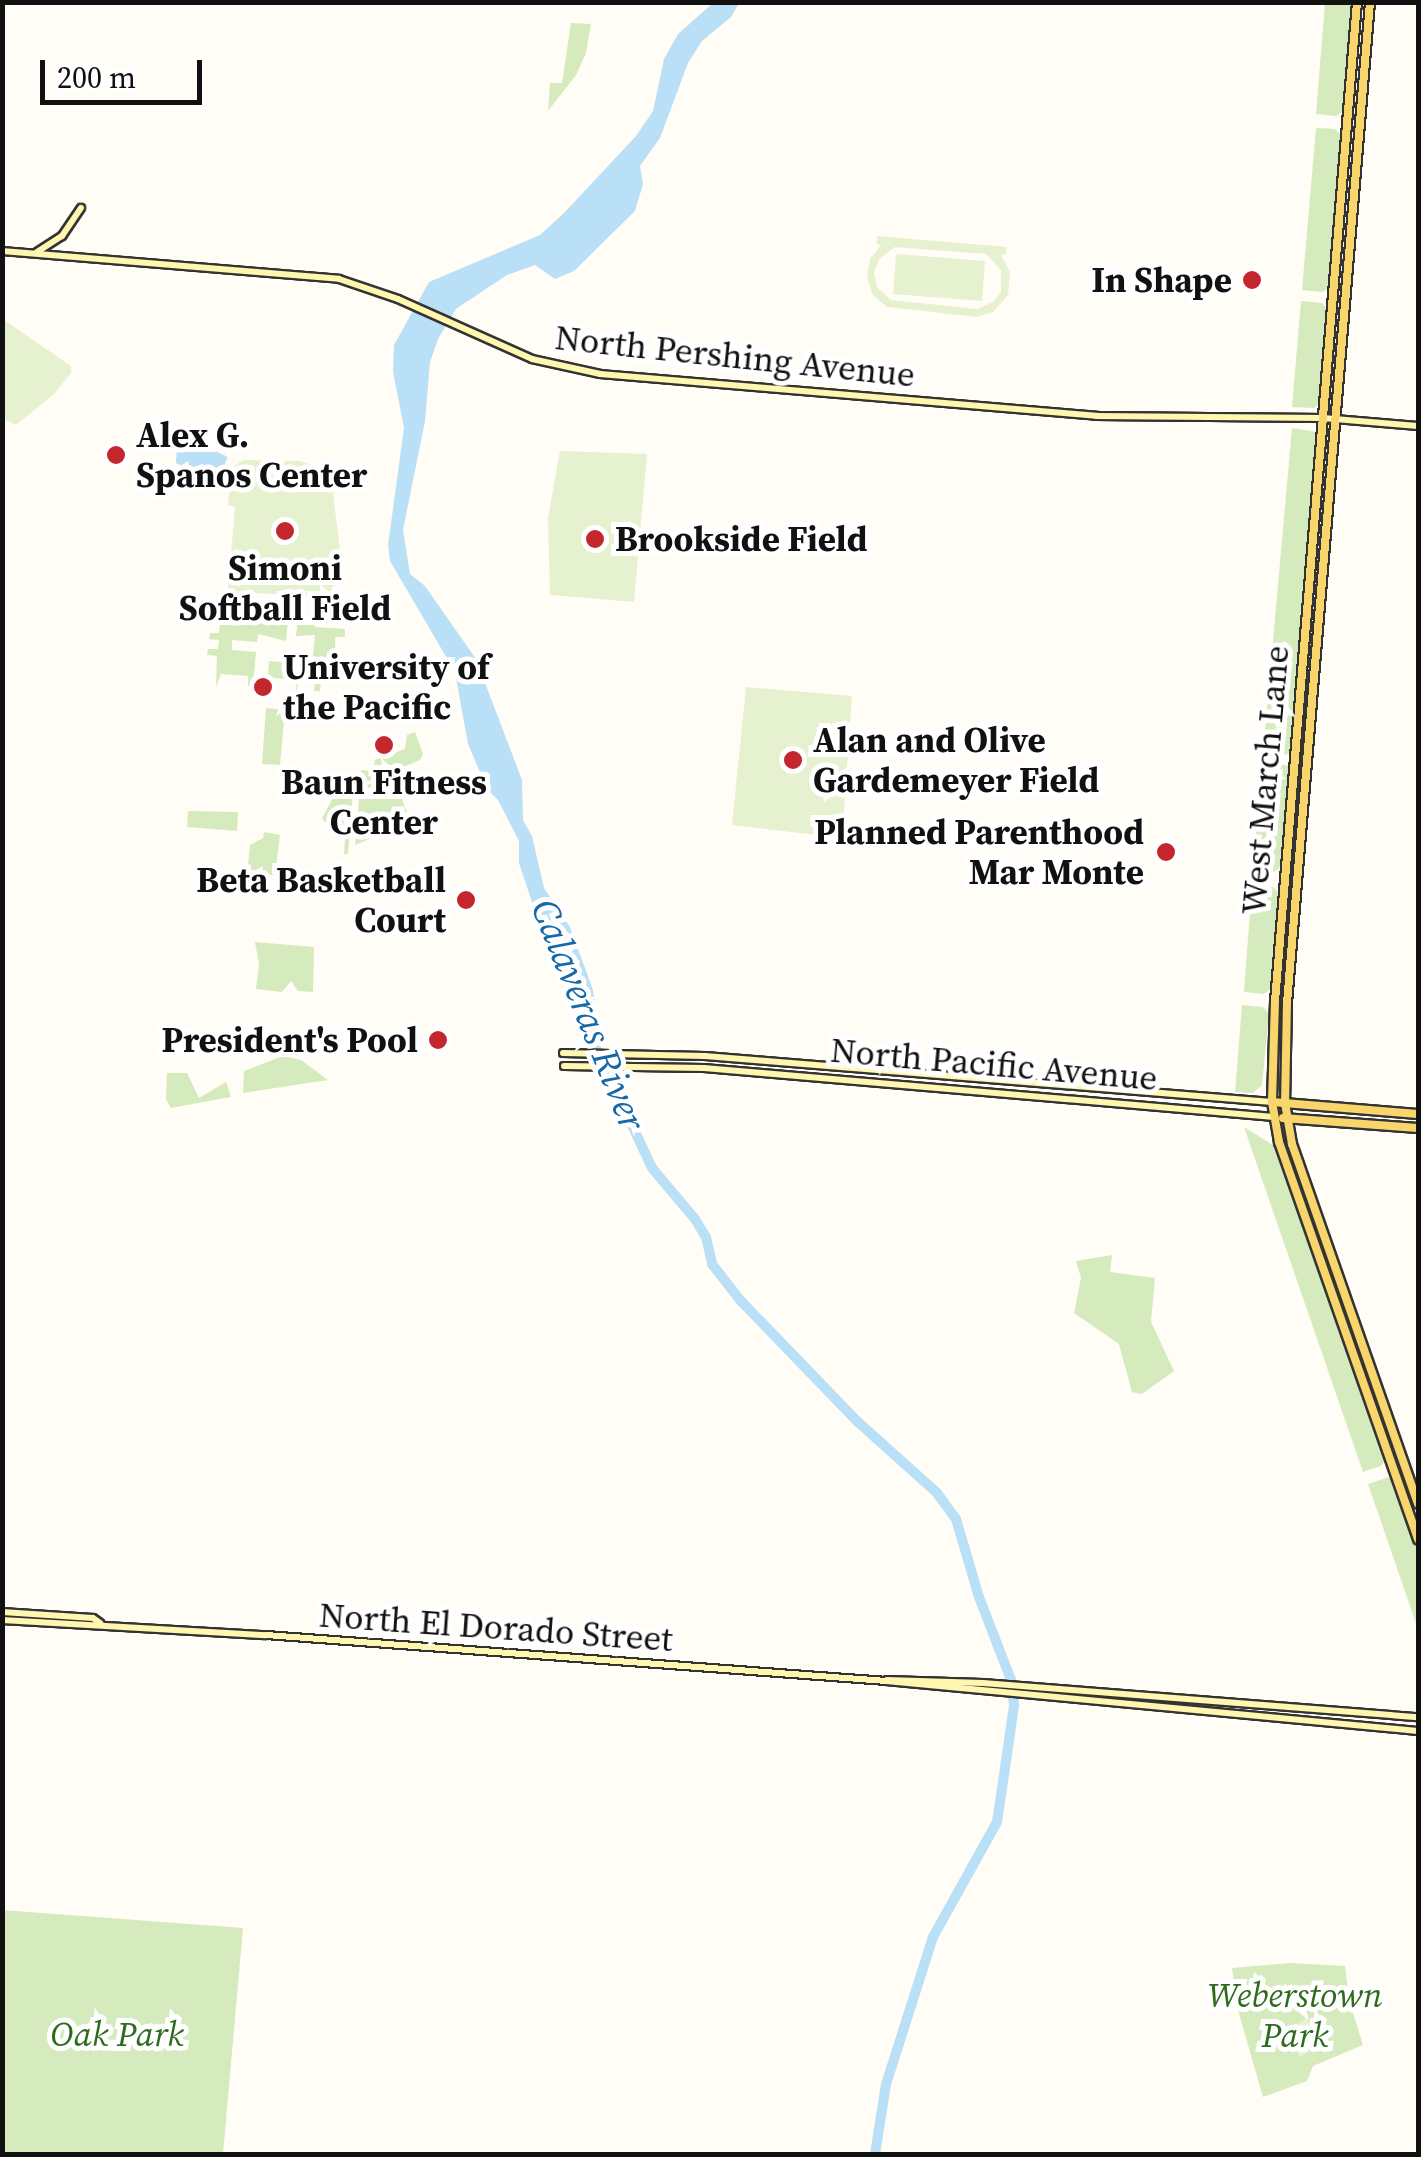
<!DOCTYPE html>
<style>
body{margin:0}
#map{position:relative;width:1421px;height:2157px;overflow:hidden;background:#fffdf5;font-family:"Source Serif 4",serif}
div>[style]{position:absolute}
.green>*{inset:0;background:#d5ebbd}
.pitch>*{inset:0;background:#e6f2cf}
.water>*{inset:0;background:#b9e0f7}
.river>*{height:10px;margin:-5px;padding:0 5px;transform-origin:5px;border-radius:5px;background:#b9e0f7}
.roads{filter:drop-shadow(2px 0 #333) drop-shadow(-2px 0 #333) drop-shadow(0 2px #333) drop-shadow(0 -2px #333)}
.secondary>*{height:6px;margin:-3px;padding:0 3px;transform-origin:3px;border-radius:3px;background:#fff6b0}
.primary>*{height:8px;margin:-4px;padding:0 4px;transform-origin:4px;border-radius:4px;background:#f9d66b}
.dots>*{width:28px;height:28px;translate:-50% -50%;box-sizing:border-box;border:5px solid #fff;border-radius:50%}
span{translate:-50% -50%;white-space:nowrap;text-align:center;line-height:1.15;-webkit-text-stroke:10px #fff;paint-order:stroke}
.poi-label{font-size:35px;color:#111;font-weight:700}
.right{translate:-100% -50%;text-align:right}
.left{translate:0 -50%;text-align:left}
.street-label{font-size:35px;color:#111}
.park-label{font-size:35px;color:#2f6b1f;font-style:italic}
.water-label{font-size:38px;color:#1768a6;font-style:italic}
.frame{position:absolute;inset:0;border:5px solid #111;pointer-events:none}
.scale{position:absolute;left:40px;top:60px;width:162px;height:45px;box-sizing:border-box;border:5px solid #111;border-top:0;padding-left:12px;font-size:30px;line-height:35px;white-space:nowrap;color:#111;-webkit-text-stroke:8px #fff;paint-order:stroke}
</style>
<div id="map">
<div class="green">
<i style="clip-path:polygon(1325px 3px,1352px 3px,1344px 111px,1336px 116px,1316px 114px)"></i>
<i style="clip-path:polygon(571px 23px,591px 24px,586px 53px,576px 75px,548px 111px,550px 83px,562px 83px)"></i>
<i style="clip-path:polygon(1316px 128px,1335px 129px,1342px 136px,1329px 288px,1322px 292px,1302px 290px)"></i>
<i style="clip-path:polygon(1301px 301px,1322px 303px,1327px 309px,1319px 404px,1314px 408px,1292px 407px)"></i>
<i style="clip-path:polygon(1292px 428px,1317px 432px,1289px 753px,1285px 755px,1263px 753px)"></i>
<i style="clip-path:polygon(222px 605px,227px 620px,251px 622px,252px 612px,258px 612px,258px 622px,282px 624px,283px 614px,289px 610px,286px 641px,258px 634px,257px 642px,232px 640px,232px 650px,256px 652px,253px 686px,248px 686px,248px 676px,221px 674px,216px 687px,217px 656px,207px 655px,208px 649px,218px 649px,219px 640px,209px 639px,210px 633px,219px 633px)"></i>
<i style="clip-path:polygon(299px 611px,315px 616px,315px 627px,345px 629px,345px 637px,335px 637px,336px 683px,321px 681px,320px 691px,314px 691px,316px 670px,302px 669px,296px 693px,297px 669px,288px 669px,287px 679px,272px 678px,271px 688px,267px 687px,269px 661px,312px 664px,315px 635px,296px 636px)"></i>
<i style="clip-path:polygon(266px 708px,285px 710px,280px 765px,262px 764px)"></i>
<i style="clip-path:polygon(415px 732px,423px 754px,420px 760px,361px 784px,361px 770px,373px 771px,375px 760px,405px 749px,407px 735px)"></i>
<i style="clip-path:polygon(1262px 761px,1289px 766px,1281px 866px,1273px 873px,1253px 872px)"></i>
<i style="clip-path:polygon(398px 772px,403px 783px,397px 786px,411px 822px,355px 845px,360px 788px)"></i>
<i style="clip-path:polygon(339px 787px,353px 790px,348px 854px,344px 854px,346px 824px,325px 822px,322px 818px)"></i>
<i style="clip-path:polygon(188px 811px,238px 812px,237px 831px,187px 827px)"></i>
<i style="clip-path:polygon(264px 832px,280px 835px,275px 875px,247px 875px,250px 845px,263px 838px)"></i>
<i style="clip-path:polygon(1252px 885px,1273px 887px,1279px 893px,1271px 989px,1264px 994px,1244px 992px)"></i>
<i style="clip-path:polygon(255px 942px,314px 947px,313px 992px,298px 991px,291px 981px,282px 992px,256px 989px,259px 964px)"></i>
<i style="clip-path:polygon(1242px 1005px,1263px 1007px,1269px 1014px,1262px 1085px,1253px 1093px,1235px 1092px)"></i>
<i style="clip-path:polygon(283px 1056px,301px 1060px,328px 1080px,243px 1093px,244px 1071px)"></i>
<i style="clip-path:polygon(167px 1073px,187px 1073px,199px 1098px,226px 1082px,231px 1097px,171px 1108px,166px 1099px)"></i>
<i style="clip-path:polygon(1244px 1127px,1276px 1147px,1386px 1459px,1381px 1466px,1363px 1472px)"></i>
<i style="clip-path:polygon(1112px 1255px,1110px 1272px,1155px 1278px,1151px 1322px,1174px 1371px,1142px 1394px,1132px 1392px,1119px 1344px,1074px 1313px,1081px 1278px,1076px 1261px)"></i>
<i style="clip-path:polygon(1392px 1476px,1418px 1550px,1418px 1629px,1368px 1484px)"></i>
<i style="clip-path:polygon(2px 1910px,243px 1928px,223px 2154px,3px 2154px)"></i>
<i style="clip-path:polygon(1290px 1963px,1345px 1966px,1349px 2000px,1363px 2045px,1313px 2066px,1307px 2081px,1263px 2097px,1238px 2010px,1232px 1968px)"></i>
</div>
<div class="pitch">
<i style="clip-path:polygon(evenodd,877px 236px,1006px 247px,1006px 254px,1001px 255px,1010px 272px,1008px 295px,993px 312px,977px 317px,887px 307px,873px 295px,867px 278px,870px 259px,881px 245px,877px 244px,877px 236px,895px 247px,986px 254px,1001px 270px,1001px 292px,993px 302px,977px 309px,891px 300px,877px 287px,874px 272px,880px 258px,895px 247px)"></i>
<i style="clip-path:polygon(896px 254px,985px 261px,982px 301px,893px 294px)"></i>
<i style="clip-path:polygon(4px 320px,71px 366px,71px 373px,54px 394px,16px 425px,3px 419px)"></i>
<i style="clip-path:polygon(560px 451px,647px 454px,634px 602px,550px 595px,548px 518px)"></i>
<i style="clip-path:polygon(243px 460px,300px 461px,330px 471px,344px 581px,332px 587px,331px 598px,228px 591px,235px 507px,228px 505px,232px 468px)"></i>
<i style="clip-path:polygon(746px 687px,852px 696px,842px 838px,732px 825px)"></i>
<i style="clip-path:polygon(1306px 2018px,1323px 2042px,1300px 2057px,1283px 2033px)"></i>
</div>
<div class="water">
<i style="clip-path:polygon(713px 3px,739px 3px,731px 17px,702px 41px,688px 63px,660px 138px,640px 166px,643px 184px,635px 211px,574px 271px,555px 279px,535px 265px,507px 275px,456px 309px,438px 339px,430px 362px,425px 421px,403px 530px,410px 574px,425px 586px,476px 659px,522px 780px,523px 820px,532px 836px,544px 888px,570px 927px,593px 990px,600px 1043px,588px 1042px,582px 999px,558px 968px,541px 929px,519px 863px,519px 841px,498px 800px,487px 789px,468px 744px,455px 672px,390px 561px,388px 545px,404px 428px,393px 372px,394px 345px,429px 282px,540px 235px,564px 213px,636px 136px,653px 111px,664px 59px,678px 34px)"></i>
<i style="clip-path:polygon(187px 438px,228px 457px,217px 481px,176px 463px,177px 444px)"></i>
</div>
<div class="river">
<i style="left:587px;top:1029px;width:153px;rotate:64.9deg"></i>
<i style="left:652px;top:1168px;width:67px;rotate:49.9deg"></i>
<i style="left:695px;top:1219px;width:21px;rotate:59deg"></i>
<i style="left:706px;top:1237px;width:28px;rotate:77deg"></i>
<i style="left:712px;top:1264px;width:46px;rotate:52.1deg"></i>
<i style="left:740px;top:1300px;width:170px;rotate:46deg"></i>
<i style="left:858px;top:1422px;width:106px;rotate:41.9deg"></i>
<i style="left:937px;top:1493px;width:32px;rotate:54deg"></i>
<i style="left:956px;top:1519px;width:81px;rotate:73.6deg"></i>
<i style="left:979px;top:1597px;width:89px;rotate:68.9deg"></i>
<i style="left:1011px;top:1680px;width:26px;rotate:83deg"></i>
<i style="left:1014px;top:1706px;width:117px;rotate:98.3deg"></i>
<i style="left:997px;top:1822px;width:132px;rotate:119.1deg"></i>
<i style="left:933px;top:1937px;width:154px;rotate:107.7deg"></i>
<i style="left:886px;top:2084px;width:71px;rotate:98.9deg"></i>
</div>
<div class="roads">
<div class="secondary">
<i style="left:2px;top:251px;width:338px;rotate:4.7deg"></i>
<i style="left:339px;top:279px;width:62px;rotate:18.7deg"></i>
<i style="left:398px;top:299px;width:147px;rotate:24.1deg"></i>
<i style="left:532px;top:359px;width:70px;rotate:12.4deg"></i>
<i style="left:600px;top:374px;width:498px;rotate:4.8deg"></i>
<i style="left:1096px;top:416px;width:227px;rotate:0.5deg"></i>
<i style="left:1323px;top:418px;width:95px;rotate:4.8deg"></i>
<i style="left:37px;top:252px;width:30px;rotate:-33deg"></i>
<i style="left:62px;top:236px;width:34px;rotate:-56deg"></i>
<i style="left:563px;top:1053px;width:142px;rotate:1.2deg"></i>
<i style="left:705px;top:1056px;width:569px;rotate:4.64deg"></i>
<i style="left:564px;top:1066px;width:140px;rotate:0.8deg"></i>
<i style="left:704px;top:1068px;width:572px;rotate:4.91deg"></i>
<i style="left:2px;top:1612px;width:91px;rotate:3.8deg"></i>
<i style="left:93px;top:1618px;width:9px;rotate:36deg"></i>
<i style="left:2px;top:1620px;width:264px;rotate:3.3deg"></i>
<i style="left:266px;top:1635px;width:622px;rotate:4.24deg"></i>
<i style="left:886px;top:1681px;width:534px;rotate:5.37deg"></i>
<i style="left:887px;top:1680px;width:96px;rotate:1.8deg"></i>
<i style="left:983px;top:1683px;width:436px;rotate:4.5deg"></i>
</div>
<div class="primary">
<i style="left:1357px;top:2px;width:1002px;rotate:94.69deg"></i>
<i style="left:1275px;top:1001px;width:101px;rotate:91.7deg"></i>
<i style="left:1272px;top:1102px;width:41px;rotate:80.1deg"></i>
<i style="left:1279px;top:1142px;width:421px;rotate:70.7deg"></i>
<i style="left:1370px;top:2px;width:1003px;rotate:94.74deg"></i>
<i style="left:1287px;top:1002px;width:101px;rotate:91.1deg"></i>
<i style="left:1285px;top:1103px;width:42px;rotate:80.3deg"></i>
<i style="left:1292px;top:1144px;width:381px;rotate:70.7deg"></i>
<i style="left:1272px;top:1102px;width:146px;rotate:4.7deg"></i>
<i style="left:1283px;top:1118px;width:135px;rotate:4.2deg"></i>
</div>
</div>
<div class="dots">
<i style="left:1252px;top:280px;background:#c4262e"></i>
<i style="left:116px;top:455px;background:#c4262e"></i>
<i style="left:285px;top:531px;background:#c4262e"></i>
<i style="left:595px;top:539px;background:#c4262e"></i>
<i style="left:263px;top:687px;background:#c4262e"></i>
<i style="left:384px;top:745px;background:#c4262e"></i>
<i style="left:793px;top:760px;background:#c4262e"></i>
<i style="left:1166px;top:852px;background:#c4262e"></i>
<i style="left:466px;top:900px;background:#c4262e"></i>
<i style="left:438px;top:1040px;background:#c4262e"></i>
</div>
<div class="poi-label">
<span class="right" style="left:1232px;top:280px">In Shape</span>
<span class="left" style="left:136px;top:455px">Alex G.<br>Spanos Center</span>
<span class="left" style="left:615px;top:539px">Brookside Field</span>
<span style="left:285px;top:588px">Simoni<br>Softball Field</span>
<span class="left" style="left:283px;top:687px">University of<br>the Pacific</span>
<span class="left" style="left:813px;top:760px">Alan and Olive<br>Gardemeyer Field</span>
<span style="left:384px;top:802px">Baun Fitness<br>Center</span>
<span class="right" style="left:1144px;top:852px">Planned Parenthood<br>Mar Monte</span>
<span class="right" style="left:446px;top:900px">Beta Basketball<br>Court</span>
<span class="right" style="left:418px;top:1040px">President's Pool</span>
</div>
<div class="street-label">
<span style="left:735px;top:356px;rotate:6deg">North Pershing Avenue</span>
<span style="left:1265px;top:780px;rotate:-85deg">West March Lane</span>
<span style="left:994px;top:1064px;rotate:5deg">North Pacific Avenue</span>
<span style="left:496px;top:1627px;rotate:4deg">North El Dorado Street</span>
</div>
<div class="park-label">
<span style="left:1295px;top:2015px">Weberstown<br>Park</span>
<span style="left:117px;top:2034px">Oak Park</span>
</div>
<div class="water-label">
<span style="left:588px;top:1015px;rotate:68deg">Calaveras River</span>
</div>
<div class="frame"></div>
<div class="scale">200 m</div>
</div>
